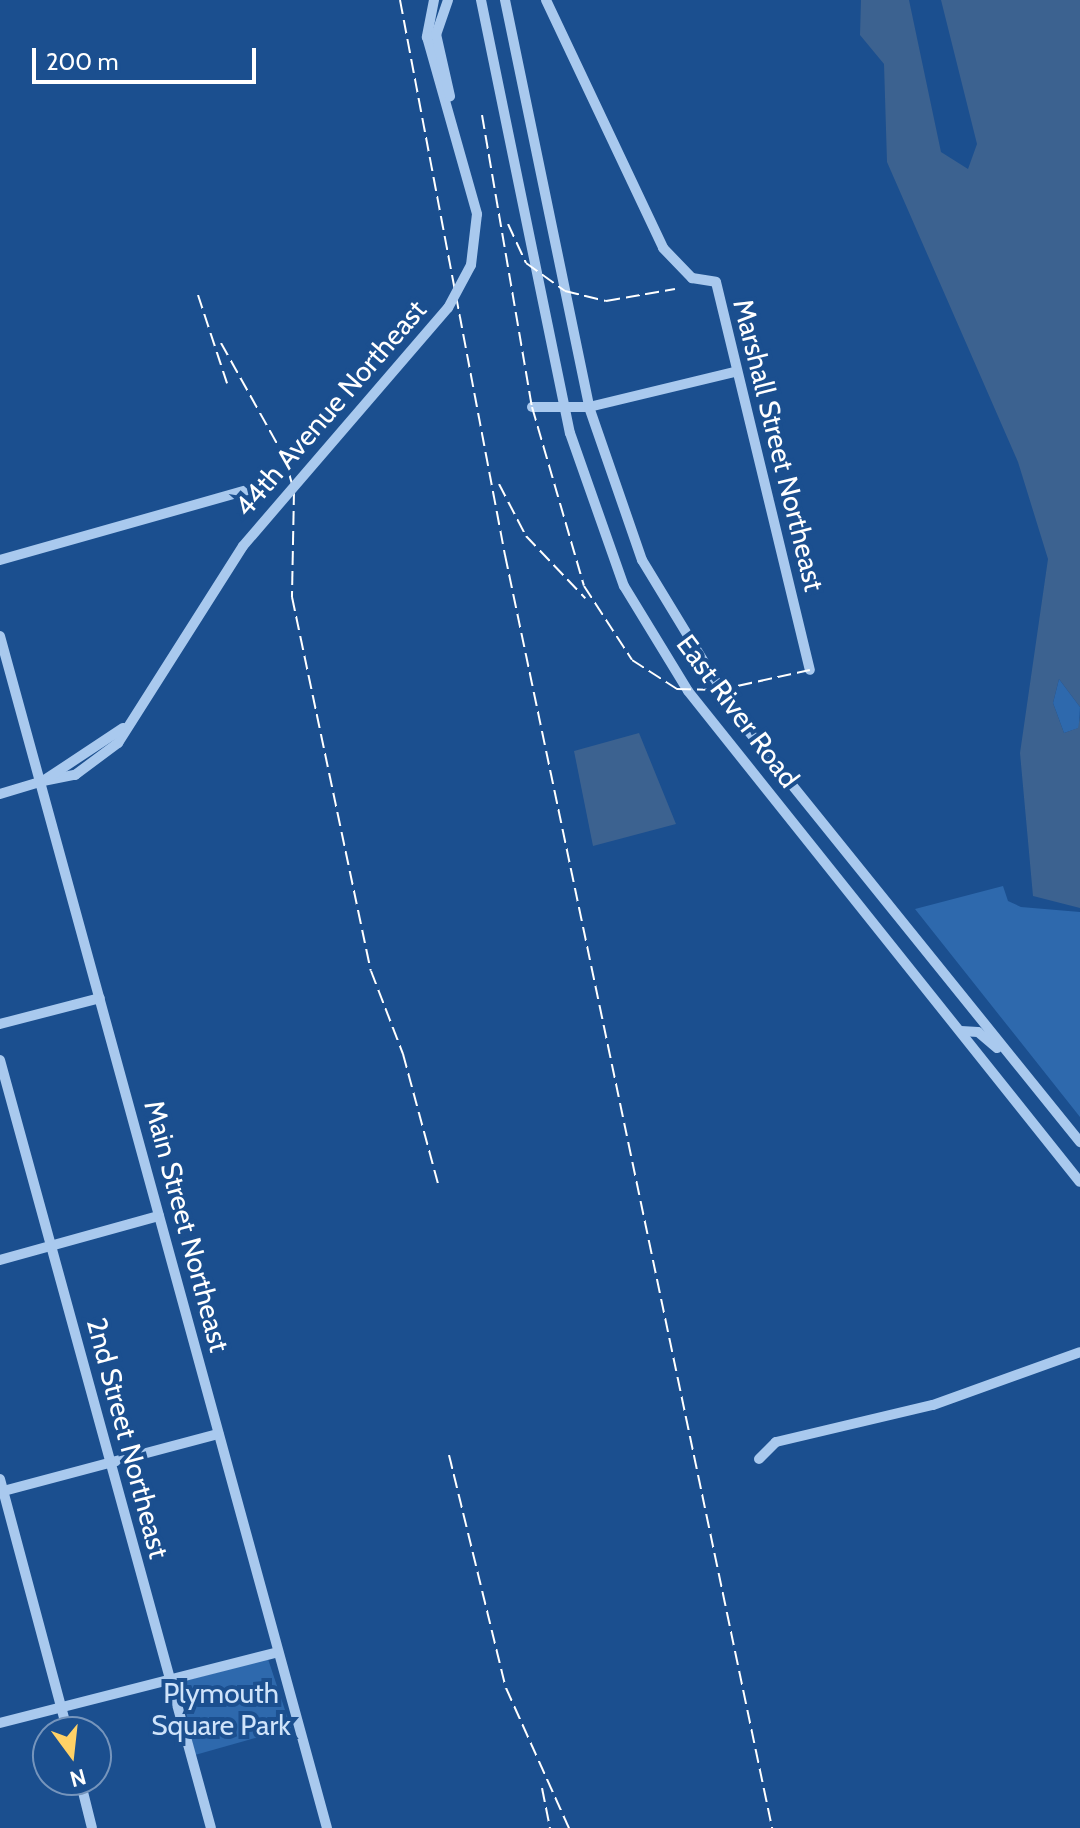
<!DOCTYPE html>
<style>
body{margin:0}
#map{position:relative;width:1080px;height:1828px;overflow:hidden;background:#1b4f8f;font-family:Cabin,sans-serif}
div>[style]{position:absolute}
.green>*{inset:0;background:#2e69ad}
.water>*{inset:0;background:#3c6290}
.minor>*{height:10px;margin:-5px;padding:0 5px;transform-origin:5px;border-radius:5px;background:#a9c9ee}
.rail>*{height:2px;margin-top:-1px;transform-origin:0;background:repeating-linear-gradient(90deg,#fff 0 14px,transparent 0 20px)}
.minor-bridge>*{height:10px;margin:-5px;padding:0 5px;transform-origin:5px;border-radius:5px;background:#a9c9ee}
span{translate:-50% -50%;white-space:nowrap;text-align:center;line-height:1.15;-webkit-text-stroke:8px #1b4f8f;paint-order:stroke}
.street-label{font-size:28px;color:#fff}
.park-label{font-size:28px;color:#cfe3fa}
.north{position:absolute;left:32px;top:1716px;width:80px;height:80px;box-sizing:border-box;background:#1b4f8f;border:2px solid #7695bc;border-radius:50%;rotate:165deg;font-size:22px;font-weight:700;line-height:32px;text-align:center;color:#fff}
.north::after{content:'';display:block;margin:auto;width:28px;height:36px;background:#ffd166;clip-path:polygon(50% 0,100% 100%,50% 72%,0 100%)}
.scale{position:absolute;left:32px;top:48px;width:224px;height:36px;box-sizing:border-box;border:4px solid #fff;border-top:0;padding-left:10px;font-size:24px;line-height:28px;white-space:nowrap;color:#fff;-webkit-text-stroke:6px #1b4f8f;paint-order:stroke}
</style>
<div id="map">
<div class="green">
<i style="clip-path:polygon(1059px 679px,1080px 707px,1079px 728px,1064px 733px,1053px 703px)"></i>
<i style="clip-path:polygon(1003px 886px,1008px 901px,1021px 907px,1080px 912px,1080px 1117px,915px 909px)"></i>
<i style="clip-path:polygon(268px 1659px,291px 1728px,195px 1755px,180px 1682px)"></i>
</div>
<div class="water">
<i style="clip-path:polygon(861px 0,909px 0,941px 152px,968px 169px,977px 144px,941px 0,1080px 0,1080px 707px,1059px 679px,1053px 703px,1064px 733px,1078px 728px,1080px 717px,1080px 908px,1033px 896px,1020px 753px,1048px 559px,1018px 462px,887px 162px,884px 64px,860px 35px)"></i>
<i style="clip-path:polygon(639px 733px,676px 824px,593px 846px,574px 751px)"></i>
</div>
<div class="minor">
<i style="left:434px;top:0;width:38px;rotate:101deg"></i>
<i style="left:427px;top:37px;width:184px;rotate:74.2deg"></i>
<i style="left:448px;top:0;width:36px;rotate:109deg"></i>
<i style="left:436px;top:34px;width:64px;rotate:77.3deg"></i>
<i style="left:481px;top:0;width:442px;rotate:78.4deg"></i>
<i style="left:570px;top:433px;width:162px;rotate:70.6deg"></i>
<i style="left:624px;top:586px;width:123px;rotate:58.6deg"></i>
<i style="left:688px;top:691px;width:628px;rotate:51.4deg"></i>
<i style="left:505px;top:0;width:416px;rotate:78.3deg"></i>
<i style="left:589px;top:407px;width:162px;rotate:70.9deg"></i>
<i style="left:642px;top:560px;width:185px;rotate:58.7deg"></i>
<i style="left:738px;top:718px;width:545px;rotate:51.11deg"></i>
<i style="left:546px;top:0;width:274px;rotate:64.7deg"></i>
<i style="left:663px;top:248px;width:42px;rotate:46deg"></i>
<i style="left:692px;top:278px;width:24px;rotate:9deg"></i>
<i style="left:716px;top:282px;width:399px;rotate:76.4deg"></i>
<i style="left:532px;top:407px;width:57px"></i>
<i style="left:589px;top:407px;width:150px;rotate:-13.5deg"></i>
<i style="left:0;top:560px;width:261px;rotate:-15.8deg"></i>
<i style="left:0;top:636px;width:1236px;rotate:74.66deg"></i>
<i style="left:43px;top:781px;width:33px;rotate:-11deg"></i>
<i style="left:75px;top:775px;width:54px;rotate:-36.7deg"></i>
<i style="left:118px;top:743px;width:233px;rotate:-57.6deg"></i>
<i style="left:0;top:794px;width:45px;rotate:-16.8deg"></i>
<i style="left:43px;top:781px;width:96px;rotate:-33.5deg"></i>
<i style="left:0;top:1024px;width:103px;rotate:-14.6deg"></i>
<i style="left:961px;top:1031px;width:17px;rotate:3deg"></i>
<i style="left:978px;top:1032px;width:25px;rotate:40deg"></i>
<i style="left:0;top:1060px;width:796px;rotate:74.64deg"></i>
<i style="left:0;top:1260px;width:165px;rotate:-15.5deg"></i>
<i style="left:759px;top:1459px;width:24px;rotate:-45deg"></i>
<i style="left:776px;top:1442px;width:161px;rotate:-13.3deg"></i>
<i style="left:933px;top:1405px;width:156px;rotate:-19.8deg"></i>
<i style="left:0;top:1479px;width:262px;rotate:75deg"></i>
<i style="left:0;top:1492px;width:226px;rotate:-14.9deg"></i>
<i style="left:0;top:1723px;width:287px;rotate:-14.3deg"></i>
<i style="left:80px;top:1780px;width:49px;rotate:76deg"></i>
</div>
<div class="rail">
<i style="left:400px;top:0;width:565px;rotate:79.29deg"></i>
<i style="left:505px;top:555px;width:1301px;rotate:78.15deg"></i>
<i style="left:482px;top:115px;width:296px;rotate:80.3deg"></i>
<i style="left:532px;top:407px;width:186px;rotate:73.8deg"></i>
<i style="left:584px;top:586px;width:88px;rotate:57deg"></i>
<i style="left:632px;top:660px;width:54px;rotate:32.8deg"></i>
<i style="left:677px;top:689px;width:42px;rotate:1.4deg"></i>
<i style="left:719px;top:690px;width:93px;rotate:-12.4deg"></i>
<i style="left:508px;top:224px;width:43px;rotate:65.2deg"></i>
<i style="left:526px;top:263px;width:48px;rotate:35.7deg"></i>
<i style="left:565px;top:291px;width:42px;rotate:13.7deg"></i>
<i style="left:606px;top:301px;width:70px;rotate:-9.9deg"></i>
<i style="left:198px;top:295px;width:93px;rotate:71.8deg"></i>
<i style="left:221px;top:343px;width:129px;rotate:60.9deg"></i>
<i style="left:284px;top:456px;width:36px;rotate:74deg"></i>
<i style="left:294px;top:491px;width:106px;rotate:91.1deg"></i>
<i style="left:292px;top:597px;width:382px;rotate:78.1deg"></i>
<i style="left:371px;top:971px;width:89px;rotate:68.9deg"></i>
<i style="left:403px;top:1054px;width:135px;rotate:74.9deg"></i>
<i style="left:499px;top:484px;width:59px;rotate:62.6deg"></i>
<i style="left:526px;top:536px;width:86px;rotate:46.4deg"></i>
<i style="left:449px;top:1455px;width:240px;rotate:76.3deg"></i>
<i style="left:506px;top:1688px;width:154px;rotate:65.8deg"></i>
<i style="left:542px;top:1788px;width:41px;rotate:78.7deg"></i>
</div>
<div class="minor-bridge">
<i style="left:243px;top:546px;width:314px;rotate:-49.3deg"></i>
<i style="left:448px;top:308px;width:49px;rotate:-61.9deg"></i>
<i style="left:471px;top:265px;width:51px;rotate:-83.3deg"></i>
</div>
<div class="street-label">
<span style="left:330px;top:408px;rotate:-49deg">44th Avenue Northeast</span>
<span style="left:779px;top:445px;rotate:76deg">Marshall Street Northeast</span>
<span style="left:738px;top:711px;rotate:53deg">East River Road</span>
<span style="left:187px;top:1226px;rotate:75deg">Main Street Northeast</span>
<span style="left:128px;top:1438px;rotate:75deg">2nd Street Northeast</span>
</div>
<div class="park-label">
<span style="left:221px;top:1709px">Plymouth<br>Square Park</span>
</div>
<div class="north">N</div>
<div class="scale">200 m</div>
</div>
